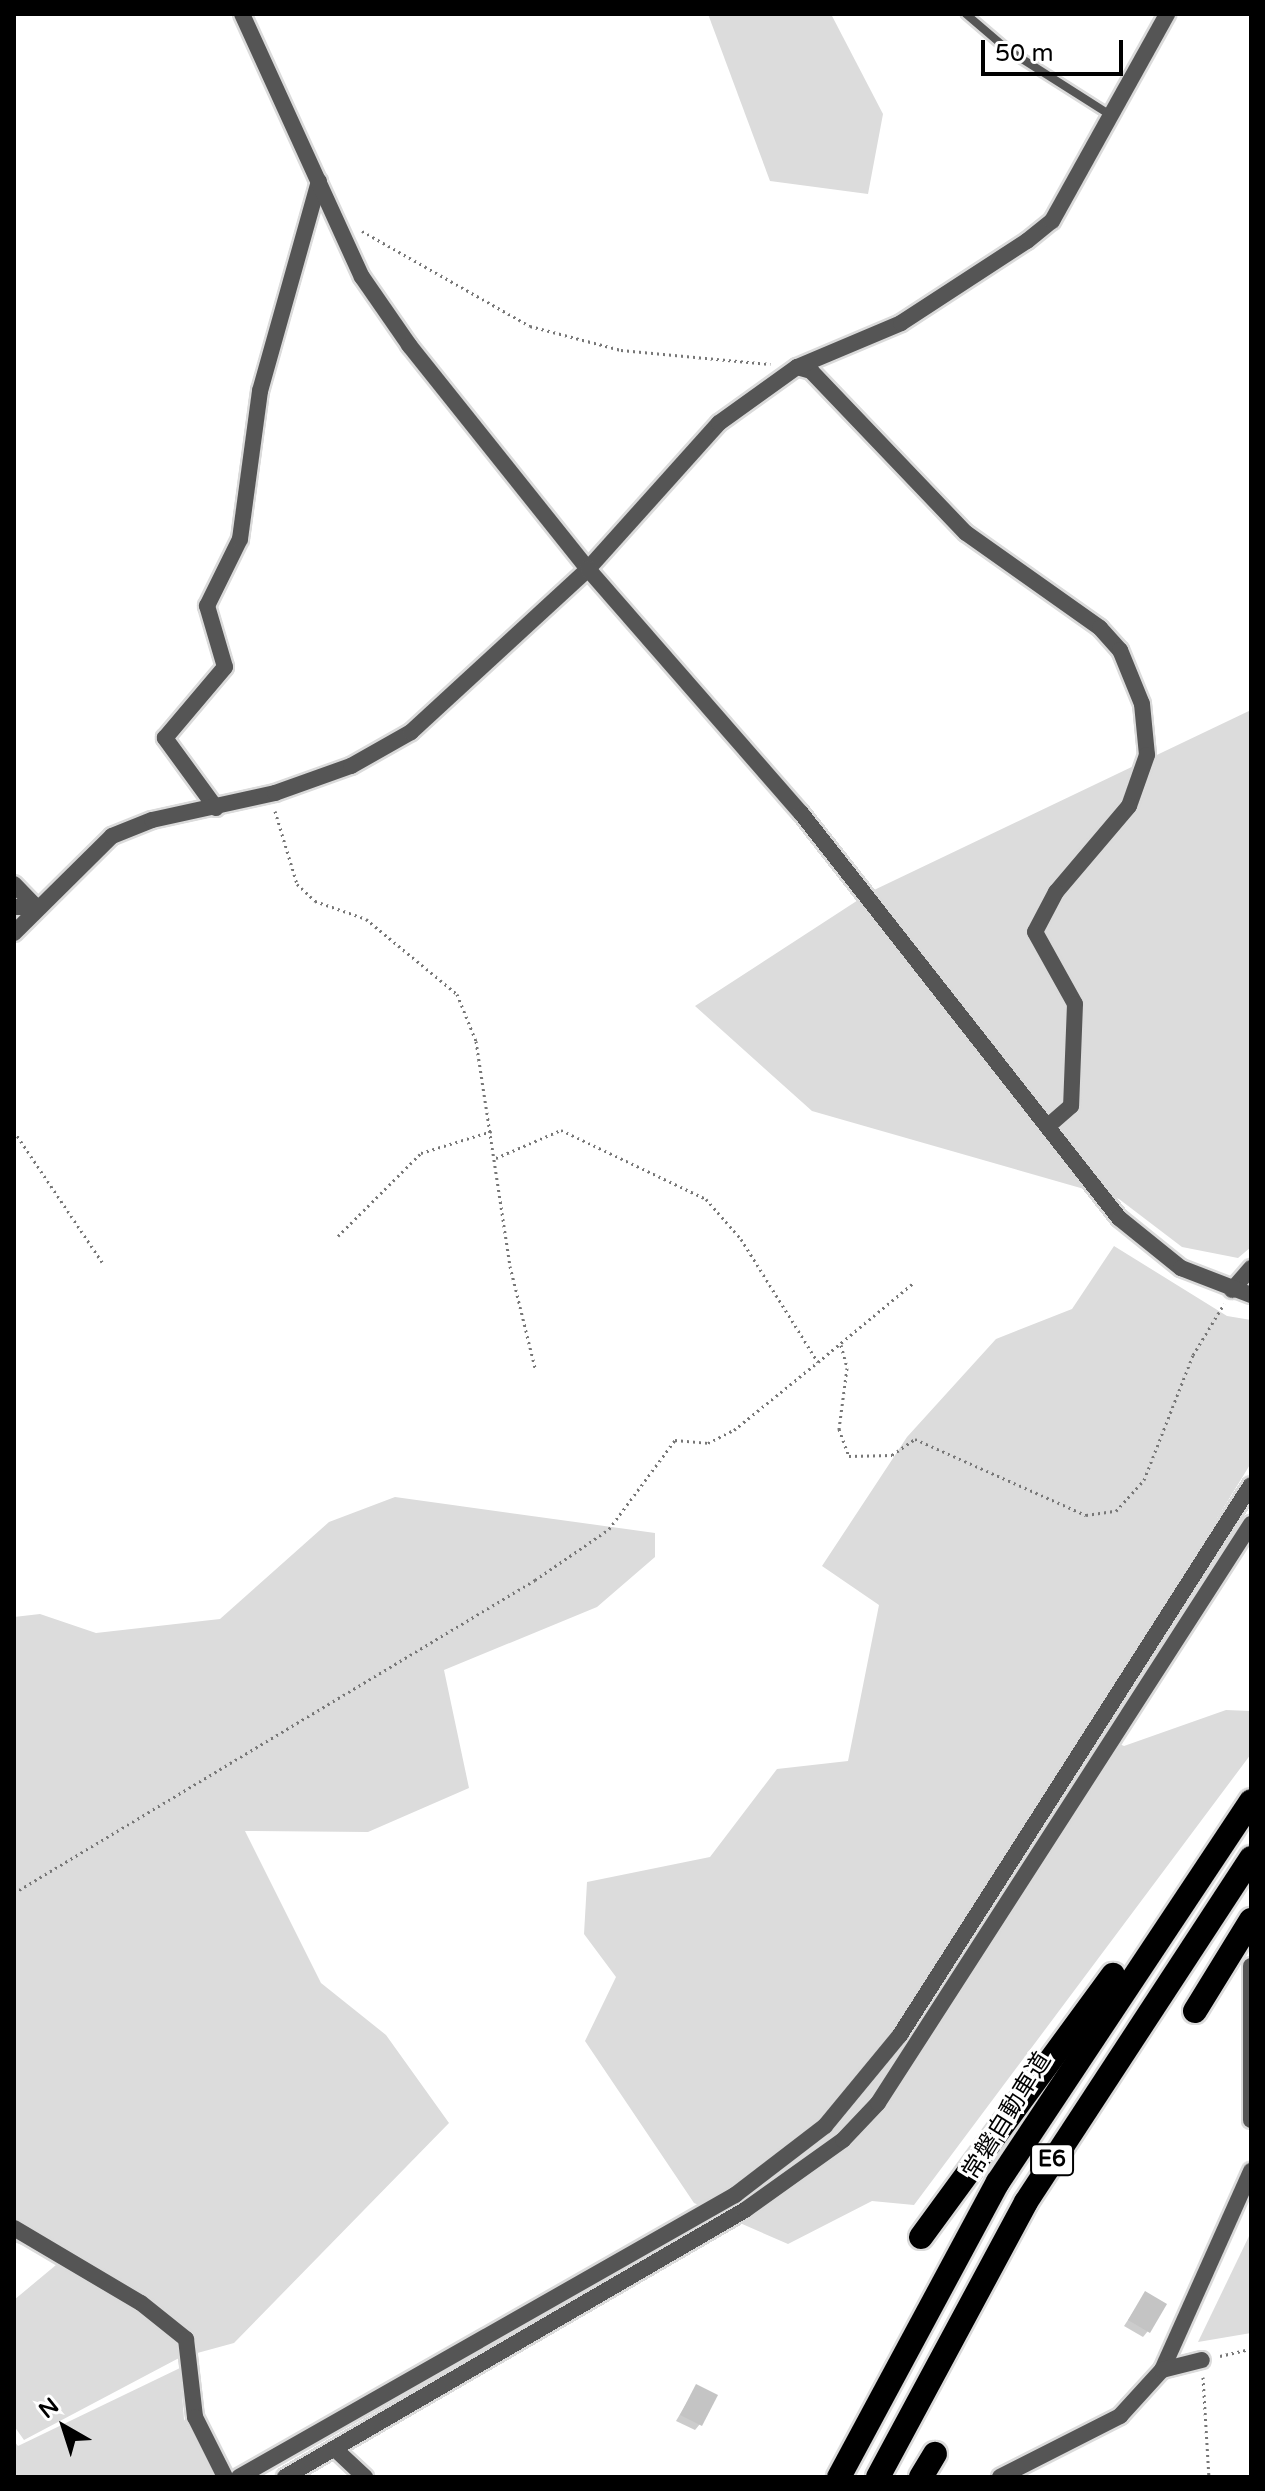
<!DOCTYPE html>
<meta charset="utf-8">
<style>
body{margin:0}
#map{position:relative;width:1265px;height:2491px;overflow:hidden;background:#fff;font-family:"Varela Round","Noto Sans JP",sans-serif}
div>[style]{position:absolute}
.green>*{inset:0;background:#dcdcdc}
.shadow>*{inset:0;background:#0003}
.building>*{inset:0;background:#c4c4c4}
.path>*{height:3px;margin-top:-1.5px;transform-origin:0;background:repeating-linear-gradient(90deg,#777 0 2px,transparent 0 6px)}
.roads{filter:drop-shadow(2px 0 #dbdbdb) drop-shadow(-2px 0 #dbdbdb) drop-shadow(0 2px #dbdbdb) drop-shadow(0 -2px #dbdbdb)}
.service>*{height:8px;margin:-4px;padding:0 4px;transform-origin:4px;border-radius:4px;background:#555}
.minor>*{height:16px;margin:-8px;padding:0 8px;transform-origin:8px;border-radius:8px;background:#555}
.tertiary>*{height:16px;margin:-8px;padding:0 8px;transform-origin:8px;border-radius:8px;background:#555}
.motorway>*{height:24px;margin:-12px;padding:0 12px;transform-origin:12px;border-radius:12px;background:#000}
span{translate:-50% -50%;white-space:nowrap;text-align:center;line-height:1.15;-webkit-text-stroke:6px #fff;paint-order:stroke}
.shield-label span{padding:2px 6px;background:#fff;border:2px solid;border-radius:6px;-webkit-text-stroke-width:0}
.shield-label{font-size:22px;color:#000;font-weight:700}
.street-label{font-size:24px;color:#000}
.frame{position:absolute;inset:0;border:16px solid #000;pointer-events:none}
.north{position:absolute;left:24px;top:2387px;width:80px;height:80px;-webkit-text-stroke:6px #fff;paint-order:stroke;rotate:321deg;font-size:22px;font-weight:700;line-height:32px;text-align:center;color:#000}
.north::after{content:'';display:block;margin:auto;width:28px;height:36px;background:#000;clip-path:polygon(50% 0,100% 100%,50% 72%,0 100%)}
.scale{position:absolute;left:981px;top:40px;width:142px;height:36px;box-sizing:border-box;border:4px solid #000;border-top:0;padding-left:10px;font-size:24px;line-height:28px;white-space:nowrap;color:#000;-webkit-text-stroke:6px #fff;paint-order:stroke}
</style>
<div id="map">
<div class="green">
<i style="clip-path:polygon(708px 14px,831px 14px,883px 114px,868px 194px,770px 181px)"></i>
<i style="clip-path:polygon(1251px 710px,1251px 1247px,1238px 1258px,1182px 1247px,1119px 1199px,812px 1111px,695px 1006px,872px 891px)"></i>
<i style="clip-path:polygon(1114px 1246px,1227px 1316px,1251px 1320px,1251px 1463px,1088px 1730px,1124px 1746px,1226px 1710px,1251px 1711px,1251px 1754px,914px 2205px,872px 2201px,788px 2244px,694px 2203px,585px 2041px,616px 1977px,584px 1934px,587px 1882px,710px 1857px,777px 1769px,848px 1761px,879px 1605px,822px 1566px,907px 1437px,996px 1339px,1072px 1309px)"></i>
<i style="clip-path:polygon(395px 1497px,655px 1533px,655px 1557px,597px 1607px,444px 1670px,469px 1788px,368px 1832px,245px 1831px,321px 1983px,386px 2035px,449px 2123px,234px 2343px,179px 2358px,24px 2440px,14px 2426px,14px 2300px,62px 2260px,14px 2242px,14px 1617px,40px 1614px,96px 1633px,220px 1619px,329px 1522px)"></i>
<i style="clip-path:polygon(1251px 2232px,1251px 2333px,1198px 2342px)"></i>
<i style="clip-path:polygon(180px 2368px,184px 2419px,216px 2477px,14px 2477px,14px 2441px,18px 2446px)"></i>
</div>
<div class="shadow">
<i style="clip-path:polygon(1145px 2294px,1148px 2331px,1143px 2337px,1124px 2326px)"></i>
<i style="clip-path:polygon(696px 2387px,700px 2424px,695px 2430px,676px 2421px)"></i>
</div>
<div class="building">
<i style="clip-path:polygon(1145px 2291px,1167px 2304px,1150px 2333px,1128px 2320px)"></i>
<i style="clip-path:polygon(696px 2384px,718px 2395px,702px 2426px,680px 2415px)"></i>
</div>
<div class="path">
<i style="left:362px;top:231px;width:193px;rotate:29.5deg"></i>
<i style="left:530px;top:326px;width:94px;rotate:14.8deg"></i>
<i style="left:621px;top:350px;width:150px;rotate:5.4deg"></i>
<i style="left:275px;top:811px;width:76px;rotate:73.2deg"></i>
<i style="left:297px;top:884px;width:25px;rotate:43deg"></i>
<i style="left:315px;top:901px;width:54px;rotate:19.4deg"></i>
<i style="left:366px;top:919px;width:118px;rotate:39.5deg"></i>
<i style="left:457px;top:994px;width:51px;rotate:68deg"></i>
<i style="left:476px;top:1041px;width:228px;rotate:81.4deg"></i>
<i style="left:510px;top:1266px;width:105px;rotate:76.2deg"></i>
<i style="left:14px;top:1131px;width:158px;rotate:56.1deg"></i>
<i style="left:496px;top:1158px;width:71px;rotate:-23.3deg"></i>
<i style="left:561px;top:1130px;width:161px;rotate:25.4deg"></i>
<i style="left:706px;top:1199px;width:53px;rotate:48.8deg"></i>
<i style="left:741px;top:1239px;width:145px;rotate:58deg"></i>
<i style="left:818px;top:1362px;width:124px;rotate:-39.7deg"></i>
<i style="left:338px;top:1236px;width:117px;rotate:-45deg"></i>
<i style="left:421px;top:1153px;width:74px;rotate:-17.2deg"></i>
<i style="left:841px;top:1345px;width:24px;rotate:75deg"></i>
<i style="left:847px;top:1368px;width:62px;rotate:97.5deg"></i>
<i style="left:839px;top:1429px;width:29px;rotate:70deg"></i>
<i style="left:849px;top:1456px;width:43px;rotate:-1.3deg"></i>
<i style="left:892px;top:1455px;width:28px;rotate:-35deg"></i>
<i style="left:915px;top:1439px;width:187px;rotate:24deg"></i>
<i style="left:1086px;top:1515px;width:30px;rotate:-8deg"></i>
<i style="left:1116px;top:1511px;width:42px;rotate:-47.9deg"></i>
<i style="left:1144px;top:1480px;width:134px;rotate:-68.6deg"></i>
<i style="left:1193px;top:1355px;width:60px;rotate:-58.7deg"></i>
<i style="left:14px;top:1893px;width:608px;rotate:-31deg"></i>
<i style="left:535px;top:1580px;width:90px;rotate:-34.6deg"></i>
<i style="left:609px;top:1529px;width:111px;rotate:-53.4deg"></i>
<i style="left:675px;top:1440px;width:33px;rotate:5deg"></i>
<i style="left:708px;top:1443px;width:29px;rotate:-27deg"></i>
<i style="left:734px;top:1430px;width:108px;rotate:-39deg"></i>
<i style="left:1220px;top:2356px;width:32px;rotate:-13deg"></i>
<i style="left:1203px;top:2377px;width:100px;rotate:86.6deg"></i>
</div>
<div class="roads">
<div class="service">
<i style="left:966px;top:14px;width:55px;rotate:40.6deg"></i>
<i style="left:1008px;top:50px;width:120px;rotate:32.4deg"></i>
</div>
<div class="minor">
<i style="left:797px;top:367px;width:15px;rotate:16deg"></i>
<i style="left:811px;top:371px;width:224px;rotate:46.3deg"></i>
<i style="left:966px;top:533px;width:164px;rotate:35.3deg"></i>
<i style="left:1100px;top:628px;width:30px;rotate:48deg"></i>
<i style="left:1120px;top:650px;width:58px;rotate:67.8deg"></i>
<i style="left:1142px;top:704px;width:51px;rotate:84.4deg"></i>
<i style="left:1147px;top:755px;width:54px;rotate:109.4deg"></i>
<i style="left:1129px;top:806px;width:113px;rotate:130.3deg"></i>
<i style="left:1056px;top:892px;width:45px;rotate:117.7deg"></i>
<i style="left:1035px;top:932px;width:82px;rotate:60.9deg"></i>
<i style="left:1075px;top:1004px;width:102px;rotate:92.2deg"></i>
<i style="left:1071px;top:1106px;width:30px;rotate:139deg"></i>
<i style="left:216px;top:808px;width:87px;rotate:-126.1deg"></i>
<i style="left:165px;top:738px;width:93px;rotate:-49.8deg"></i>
<i style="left:225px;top:667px;width:64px;rotate:-106.4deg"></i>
<i style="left:207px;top:606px;width:75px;rotate:-63.8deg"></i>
<i style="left:240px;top:539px;width:149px;rotate:-82.3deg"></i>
<i style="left:260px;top:391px;width:218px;rotate:-74.3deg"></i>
<i style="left:14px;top:884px;width:32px;rotate:46deg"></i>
<i style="left:14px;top:907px;width:22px"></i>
<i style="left:14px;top:933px;width:138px;rotate:-44.7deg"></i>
<i style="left:112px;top:836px;width:43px;rotate:-21.8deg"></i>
<i style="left:152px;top:820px;width:126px;rotate:-12.4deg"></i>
<i style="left:275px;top:793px;width:81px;rotate:-19.6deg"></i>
<i style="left:351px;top:766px;width:69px;rotate:-29.5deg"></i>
<i style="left:411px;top:732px;width:241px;rotate:-42.6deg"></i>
<i style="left:588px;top:569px;width:196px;rotate:-48.1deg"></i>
<i style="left:719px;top:423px;width:96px;rotate:-35.7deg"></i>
<i style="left:797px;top:367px;width:113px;rotate:-22.9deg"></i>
<i style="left:901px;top:323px;width:150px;rotate:-33.1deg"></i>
<i style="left:1027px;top:241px;width:32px;rotate:-39deg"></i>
<i style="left:1052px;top:221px;width:237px;rotate:-60.9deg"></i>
<i style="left:1232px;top:1290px;width:29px;rotate:-49deg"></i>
<i style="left:1251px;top:1966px;width:154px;rotate:90deg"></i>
<i style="left:14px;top:2228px;width:147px;rotate:30.6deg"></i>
<i style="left:141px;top:2303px;width:58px;rotate:38.7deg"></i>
<i style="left:186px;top:2339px;width:79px;rotate:83.4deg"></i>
<i style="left:195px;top:2417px;width:67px;rotate:63.4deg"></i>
<i style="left:1162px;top:2370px;width:218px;rotate:-65.9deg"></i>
<i style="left:336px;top:2450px;width:40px;rotate:43deg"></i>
<i style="left:239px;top:2477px;width:571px;rotate:-29.62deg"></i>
<i style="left:735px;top:2195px;width:113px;rotate:-37.5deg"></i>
<i style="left:825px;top:2126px;width:118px;rotate:-50.5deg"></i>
<i style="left:900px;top:2035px;width:652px;rotate:-57.45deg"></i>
<i style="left:285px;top:2477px;width:532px;rotate:-30.13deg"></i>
<i style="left:745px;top:2210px;width:120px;rotate:-35.5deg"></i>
<i style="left:843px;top:2140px;width:51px;rotate:-46.6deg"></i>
<i style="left:878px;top:2103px;width:689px;rotate:-57.21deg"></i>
<i style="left:1000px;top:2477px;width:135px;rotate:-26.9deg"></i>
<i style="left:1120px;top:2416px;width:62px;rotate:-47.6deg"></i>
<i style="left:1162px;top:2370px;width:41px;rotate:-14deg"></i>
</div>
<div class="tertiary">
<i style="left:242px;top:14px;width:289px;rotate:65.5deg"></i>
<i style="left:362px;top:277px;width:83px;rotate:55.3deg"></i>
<i style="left:409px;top:345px;width:287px;rotate:51.4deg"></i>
<i style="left:588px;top:569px;width:324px;rotate:48.9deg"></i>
<i style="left:801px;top:813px;width:515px;rotate:51.86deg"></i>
<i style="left:1119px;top:1218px;width:80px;rotate:38.9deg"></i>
<i style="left:1181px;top:1268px;width:75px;rotate:21.1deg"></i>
</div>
<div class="motorway">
<i style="left:1195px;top:2011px;width:107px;rotate:-58.4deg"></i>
<i style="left:921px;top:2237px;width:325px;rotate:-53.8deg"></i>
<i style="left:839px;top:2477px;width:335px;rotate:-61.7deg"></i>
<i style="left:998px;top:2182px;width:457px;rotate:-56.4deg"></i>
<i style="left:878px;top:2477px;width:312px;rotate:-61.7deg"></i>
<i style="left:1026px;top:2202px;width:411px;rotate:-56.8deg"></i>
<i style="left:921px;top:2477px;width:27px;rotate:-59deg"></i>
</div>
</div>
<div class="shield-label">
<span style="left:1052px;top:2160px">E6</span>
</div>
<div class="street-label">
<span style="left:1007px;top:2116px;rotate:-58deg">常磐自動車道</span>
</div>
<div class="frame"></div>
<div class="north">N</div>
<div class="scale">50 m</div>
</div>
